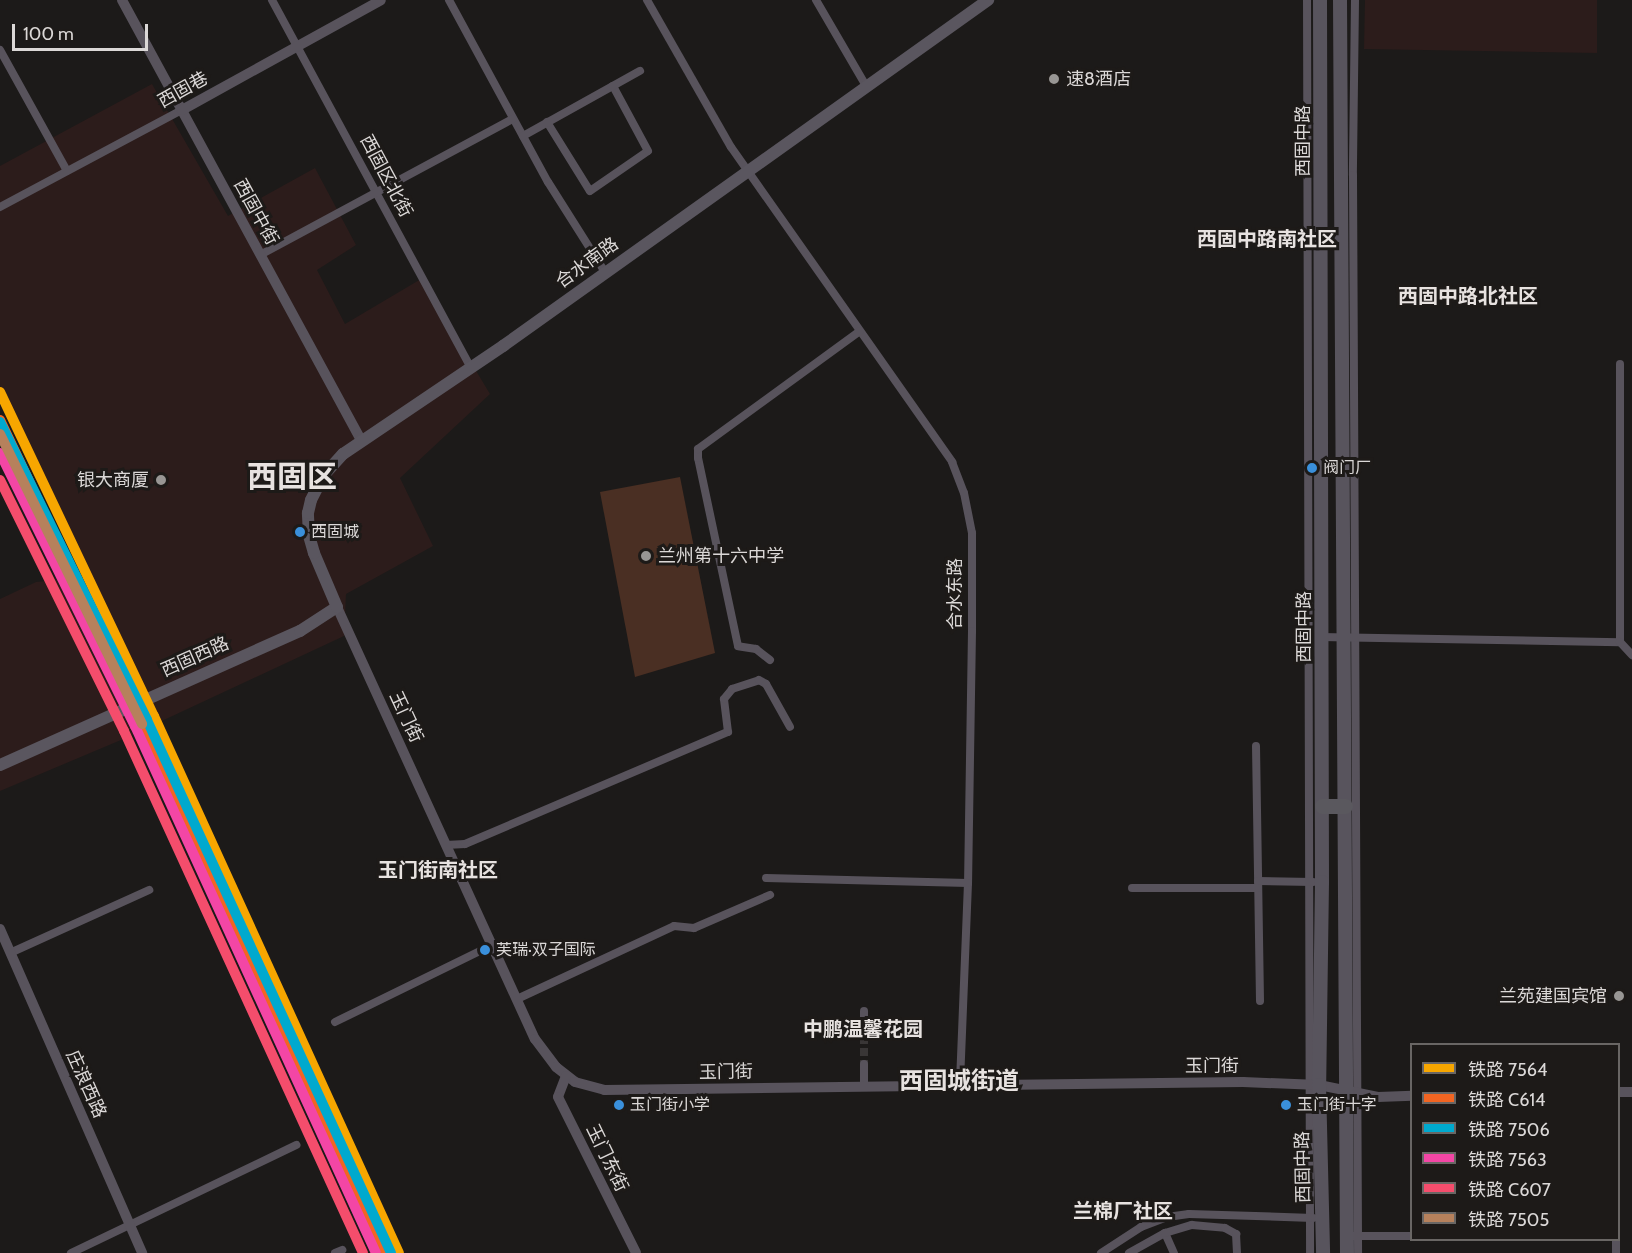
<!DOCTYPE html>
<meta charset="utf-8">
<style>
body{margin:0}
#map{position:relative;width:1632px;height:1253px;overflow:hidden;background:#1c1a19;font-family:Cabin,"Noto Sans SC",sans-serif}
div>[style]{position:absolute}
.commercial>*{inset:0;background:#2c1c1b}
.green>*{inset:0;background:#4a2f23}
.minor-tunnel>*{height:8px;margin-top:-4px;transform-origin:0;background:repeating-linear-gradient(90deg,#393636 0 8px,transparent 0 12px)}
.minor>*{height:8px;margin:-4px;padding:0 4px;transform-origin:4px;border-radius:4px;background:#58535c}
.tertiary>*{height:10px;margin:-5px;padding:0 5px;transform-origin:5px;border-radius:5px;background:#58535c}
.secondary>*{height:12px;margin:-6px;padding:0 6px;transform-origin:6px;border-radius:6px;background:#5a565f}
.primary>*{height:14px;margin:-7px;padding:0 7px;transform-origin:7px;border-radius:7px;background:#58545d}
.trunk>*{height:15px;margin:-7.5px;padding:0 7.5px;transform-origin:7.5px;border-radius:7.5px;background:#5a585e}
.rail>*{height:5px;margin-top:-2.5px;transform-origin:0;background:repeating-linear-gradient(90deg,#1d1a18 0 9px,#5d5a5f 0 18px);box-sizing:border-box;border-block:2px solid #5d5a5f}
.rail-1>*{height:10px;margin:-5px;padding:0 5px;transform-origin:5px;border-radius:5px;background:#f7a600}
.rail-2>*{height:10px;margin:-5px;padding:0 5px;transform-origin:5px;border-radius:5px;background:#f26522}
.rail-3>*{height:10px;margin:-5px;padding:0 5px;transform-origin:5px;border-radius:5px;background:#00a9ce}
.rail-4>*{height:10px;margin:-5px;padding:0 5px;transform-origin:5px;border-radius:5px;background:#f346a5}
.rail-5>*{height:10px;margin:-5px;padding:0 5px;transform-origin:5px;border-radius:5px;background:#f44d6c}
.rail-6>*{height:10px;margin:-5px;padding:0 5px;transform-origin:5px;border-radius:5px;background:#b6815c}
.dots>*{width:16px;height:16px;translate:-50% -50%;box-sizing:border-box;border:3px solid #1d1a18;border-radius:50%}
span{translate:-50% -50%;white-space:nowrap;text-align:center;line-height:1.15;-webkit-text-stroke:6px #1d1a18;paint-order:stroke}
.bus-label{font-size:16px;color:#dbd8d7}
.left{translate:0 -50%;text-align:left}
.poi-label{font-size:18px;color:#dbd8d7}
.right{translate:-100% -50%;text-align:right}
.street-label{font-size:18px;color:#dbd8d7}
.neighbourhood-label{font-size:20px;color:#e7e2e0;font-weight:700}
.district-label{font-size:24px;color:#e7e2e0;font-weight:700}
.town-label{font-size:30px;color:#e7e2e0;font-weight:700}
.legend{position:absolute;left:1410px;top:1043px;width:210px;height:198px;box-sizing:border-box;background:#1d1a18;border:2px solid #696664;margin:0;padding:8px 10px;list-style:none;font-size:18px;color:#dbd8d7}
.legend li{display:flex;align-items:center;gap:12px;height:30px}
.legend b{width:30px;border:2px solid #696664}
.scale{position:absolute;left:12px;top:24px;width:136px;height:27px;box-sizing:border-box;border:3px solid #dbd8d7;border-top:0;padding-left:8px;font-size:18px;line-height:21px;white-space:nowrap;color:#dbd8d7;-webkit-text-stroke:4px #1d1a18;paint-order:stroke}
</style>
<div id="map">
<div class="commercial">
<i style="clip-path:polygon(1365px 0,1597px 0,1597px 53px,1364px 49px)"></i>
<i style="clip-path:polygon(152px 84px,228px 216px,315px 168px,356px 245px,317px 270px,345px 324px,421px 279px,490px 394px,400px 478px,433px 546px,346px 594px,344px 636px,121px 740px,0 791px,0 599px,36px 582px,88px 577px,0 397px,0 166px)"></i>
</div>
<div class="green">
<i style="clip-path:polygon(680px 477px,715px 653px,635px 677px,600px 492px)"></i>
</div>
<div class="minor-tunnel">
<i style="left:864px;top:1036px;width:28px;rotate:90deg"></i>
</div>
<div class="minor">
<i style="left:272px;top:0;width:418px;rotate:61.6deg"></i>
<i style="left:449px;top:0;width:207px;rotate:61.5deg"></i>
<i style="left:548px;top:182px;width:107px;rotate:57.7deg"></i>
<i style="left:647px;top:0;width:169px;rotate:60.3deg"></i>
<i style="left:731px;top:147px;width:385px;rotate:54.9deg"></i>
<i style="left:952px;top:462px;width:33px;rotate:69deg"></i>
<i style="left:964px;top:493px;width:41px;rotate:78.7deg"></i>
<i style="left:972px;top:533px;width:98px;rotate:90deg"></i>
<i style="left:972px;top:631px;width:252px;rotate:90.9deg"></i>
<i style="left:968px;top:883px;width:202px;rotate:92.3deg"></i>
<i style="left:816px;top:0;width:99px;rotate:59.8deg"></i>
<i style="left:1307px;top:0;width:1253px;rotate:89.86deg"></i>
<i style="left:1355px;top:0;width:175px;rotate:90.7deg"></i>
<i style="left:1353px;top:175px;width:1078px;rotate:89.73deg"></i>
<i style="left:0;top:50px;width:138px;rotate:61deg"></i>
<i style="left:547px;top:122px;width:81px;rotate:58.1deg"></i>
<i style="left:590px;top:191px;width:70px;rotate:-34.6deg"></i>
<i style="left:648px;top:151px;width:74px;rotate:-118.3deg"></i>
<i style="left:523px;top:136px;width:134px;rotate:-29.1deg"></i>
<i style="left:0;top:207px;width:206px;rotate:-28.1deg"></i>
<i style="left:260px;top:255px;width:287px;rotate:-28.3deg"></i>
<i style="left:1320px;top:637px;width:300px;rotate:1deg"></i>
<i style="left:1620px;top:642px;width:278px;rotate:-90deg"></i>
<i style="left:1620px;top:642px;width:18px;rotate:47deg"></i>
<i style="left:770px;top:660px;width:18px;rotate:-142deg"></i>
<i style="left:756px;top:649px;width:18px;rotate:-171deg"></i>
<i style="left:738px;top:646px;width:192px;rotate:-102deg"></i>
<i style="left:698px;top:458px;width:9px;rotate:-90deg"></i>
<i style="left:698px;top:449px;width:200px;rotate:-36.1deg"></i>
<i style="left:1256px;top:746px;width:255px;rotate:89.1deg"></i>
<i style="left:446px;top:845px;width:19px;rotate:-3deg"></i>
<i style="left:465px;top:844px;width:286px;rotate:-23.1deg"></i>
<i style="left:728px;top:732px;width:33px;rotate:-97deg"></i>
<i style="left:724px;top:699px;width:13px;rotate:-51deg"></i>
<i style="left:732px;top:689px;width:28px;rotate:-18deg"></i>
<i style="left:759px;top:680px;width:8px;rotate:30deg"></i>
<i style="left:766px;top:684px;width:49px;rotate:60.8deg"></i>
<i style="left:766px;top:878px;width:202px;rotate:1.4deg"></i>
<i style="left:1258px;top:881px;width:55px;rotate:1deg"></i>
<i style="left:1132px;top:888px;width:126px"></i>
<i style="left:10px;top:953px;width:153px;rotate:-24.4deg"></i>
<i style="left:517px;top:999px;width:173px;rotate:-24.9deg"></i>
<i style="left:674px;top:926px;width:20px;rotate:6deg"></i>
<i style="left:694px;top:928px;width:83px;rotate:-23.5deg"></i>
<i style="left:864px;top:1011px;width:25px;rotate:90deg"></i>
<i style="left:335px;top:1022px;width:175px;rotate:-26.1deg"></i>
<i style="left:864px;top:1064px;width:23px;rotate:90deg"></i>
<i style="left:1165px;top:1233px;width:22px;rotate:66deg"></i>
<i style="left:1353px;top:1236px;width:59px"></i>
<i style="left:1616px;top:1240px;width:13px;rotate:90deg"></i>
<i style="left:71px;top:1253px;width:250px;rotate:-25.6deg"></i>
<i style="left:335px;top:1253px;width:8px;rotate:-23deg"></i>
<i style="left:1101px;top:1253px;width:48px;rotate:-33deg"></i>
<i style="left:1141px;top:1227px;width:28px;rotate:-21deg"></i>
<i style="left:1167px;top:1217px;width:22px;rotate:-8deg"></i>
<i style="left:1189px;top:1214px;width:124px;rotate:1.8deg"></i>
<i style="left:1129px;top:1253px;width:41px;rotate:-29.1deg"></i>
<i style="left:1165px;top:1233px;width:28px;rotate:-17deg"></i>
<i style="left:1192px;top:1225px;width:33px;rotate:5deg"></i>
<i style="left:1225px;top:1228px;width:13px;rotate:29deg"></i>
<i style="left:1236px;top:1234px;width:19px;rotate:87deg"></i>
</div>
<div class="tertiary">
<i style="left:122px;top:0;width:501px;rotate:61.49deg"></i>
<i style="left:182px;top:110px;width:227px;rotate:-28.9deg"></i>
<i style="left:337px;top:607px;width:475px;rotate:65.4deg"></i>
<i style="left:535px;top:1039px;width:35px;rotate:53deg"></i>
<i style="left:556px;top:1067px;width:24px;rotate:38deg"></i>
<i style="left:575px;top:1082px;width:30px;rotate:15deg"></i>
<i style="left:604px;top:1090px;width:639px;rotate:-0.72deg"></i>
<i style="left:1243px;top:1082px;width:76px;rotate:2.3deg"></i>
<i style="left:1319px;top:1085px;width:60px;rotate:11.5deg"></i>
<i style="left:1378px;top:1097px;width:34px;rotate:-2deg"></i>
<i style="left:0;top:929px;width:354px;rotate:66.3deg"></i>
<i style="left:566px;top:1076px;width:22px;rotate:111deg"></i>
<i style="left:558px;top:1097px;width:174px;rotate:63.4deg"></i>
<i style="left:1618px;top:1092px;width:14px"></i>
</div>
<div class="secondary">
<i style="left:0;top:765px;width:329px;rotate:-24.1deg"></i>
<i style="left:300px;top:631px;width:44px;rotate:-33deg"></i>
<i style="left:337px;top:607px;width:59px;rotate:-113.1deg"></i>
<i style="left:314px;top:553px;width:19px;rotate:-106deg"></i>
<i style="left:309px;top:535px;width:22px;rotate:-93deg"></i>
<i style="left:308px;top:513px;width:13px;rotate:-77deg"></i>
<i style="left:311px;top:500px;width:27px;rotate:-63deg"></i>
<i style="left:323px;top:476px;width:30px;rotate:-48deg"></i>
<i style="left:343px;top:454px;width:193px;rotate:-34deg"></i>
<i style="left:503px;top:346px;width:596px;rotate:-35.5deg"></i>
</div>
<div class="primary">
<i style="left:1320px;top:0;width:882px;rotate:89.87deg"></i>
<i style="left:1322px;top:882px;width:203px;rotate:90.8deg"></i>
<i style="left:1319px;top:1085px;width:168px;rotate:88.6deg"></i>
<i style="left:1340px;top:0;width:1253px;rotate:89.68deg"></i>
</div>
<div class="trunk">
<i style="left:1322px;top:806px;width:23px"></i>
</div>
<div class="rail">
<i style="left:142px;top:724px;width:582px;rotate:65.42deg"></i>
</div>
<div class="rail-1">
<i style="left:0;top:392px;width:359px;rotate:64.6deg"></i>
<i style="left:154px;top:716px;width:590px;rotate:65.48deg"></i>
</div>
<div class="rail-2">
<i style="left:0;top:420px;width:333px;rotate:64.6deg"></i>
<i style="left:143px;top:721px;width:585px;rotate:65.45deg"></i>
</div>
<div class="rail-3">
<i style="left:0;top:422px;width:332px;rotate:63.7deg"></i>
<i style="left:147px;top:720px;width:586px;rotate:65.4deg"></i>
</div>
<div class="rail-4">
<i style="left:0;top:453px;width:305px;rotate:63.7deg"></i>
<i style="left:135px;top:726px;width:579px;rotate:65.43deg"></i>
</div>
<div class="rail-5">
<i style="left:0;top:480px;width:280px;rotate:63.7deg"></i>
<i style="left:124px;top:731px;width:574px;rotate:65.4deg"></i>
</div>
<div class="rail-6">
<i style="left:0;top:434px;width:323px;rotate:63.9deg"></i>
</div>
<div class="dots">
<i style="left:1054px;top:79px;background:#989694"></i>
<i style="left:1312px;top:468px;background:#3a90db"></i>
<i style="left:161px;top:480px;background:#989694"></i>
<i style="left:300px;top:532px;background:#3a90db"></i>
<i style="left:646px;top:556px;background:#989694"></i>
<i style="left:485px;top:950px;background:#3a90db"></i>
<i style="left:1619px;top:996px;background:#989694"></i>
<i style="left:619px;top:1105px;background:#3a90db"></i>
<i style="left:1286px;top:1105px;background:#3a90db"></i>
</div>
<div class="bus-label">
<span class="left" style="left:1323px;top:468px">阀门厂</span>
<span class="left" style="left:311px;top:532px">西固城</span>
<span class="left" style="left:496px;top:950px">芙瑞·双子国际</span>
<span class="left" style="left:630px;top:1105px">玉门街小学</span>
<span class="left" style="left:1297px;top:1105px">玉门街十字</span>
</div>
<div class="poi-label">
<span class="left" style="left:1066px;top:79px">速8酒店</span>
<span class="right" style="left:149px;top:480px">银大商厦</span>
<span class="left" style="left:658px;top:556px">兰州第十六中学</span>
<span class="right" style="left:1607px;top:996px">兰苑建国宾馆</span>
</div>
<div class="street-label">
<span style="left:183px;top:90px;rotate:-29deg">西固巷</span>
<span style="left:1303px;top:141px;rotate:-90deg">西固中路</span>
<span style="left:386px;top:176px;rotate:62deg">西固区北街</span>
<span style="left:256px;top:212px;rotate:61deg">西固中街</span>
<span style="left:587px;top:263px;rotate:-36deg">合水南路</span>
<span style="left:955px;top:594px;rotate:-90deg">合水东路</span>
<span style="left:1304px;top:627px;rotate:-90deg">西固中路</span>
<span style="left:195px;top:657px;rotate:-24deg">西固西路</span>
<span style="left:406px;top:717px;rotate:65deg">玉门街</span>
<span style="left:1212px;top:1066px">玉门街</span>
<span style="left:726px;top:1072px;rotate:-1deg">玉门街</span>
<span style="left:86px;top:1084px;rotate:66deg">庄浪西路</span>
<span style="left:607px;top:1158px;rotate:64deg">玉门东街</span>
<span style="left:1303px;top:1167px;rotate:-91deg">西固中路</span>
</div>
<div class="neighbourhood-label">
<span style="left:1267px;top:239px">西固中路南社区</span>
<span style="left:1468px;top:296px">西固中路北社区</span>
<span style="left:438px;top:870px">玉门街南社区</span>
<span style="left:863px;top:1029px">中鹏温馨花园</span>
<span style="left:1123px;top:1211px">兰棉厂社区</span>
</div>
<div class="district-label">
<span style="left:959px;top:1081px">西固城街道</span>
</div>
<div class="town-label">
<span style="left:292px;top:477px">西固区</span>
</div>
<ul class="legend">
<li><b style="height:8px;background:#f7a600"></b>铁路 7564</li>
<li><b style="height:8px;background:#f26522"></b>铁路 C614</li>
<li><b style="height:8px;background:#00a9ce"></b>铁路 7506</li>
<li><b style="height:8px;background:#f346a5"></b>铁路 7563</li>
<li><b style="height:8px;background:#f44d6c"></b>铁路 C607</li>
<li><b style="height:8px;background:#b6815c"></b>铁路 7505</li>
</ul>
<div class="scale">100 m</div>
</div>
